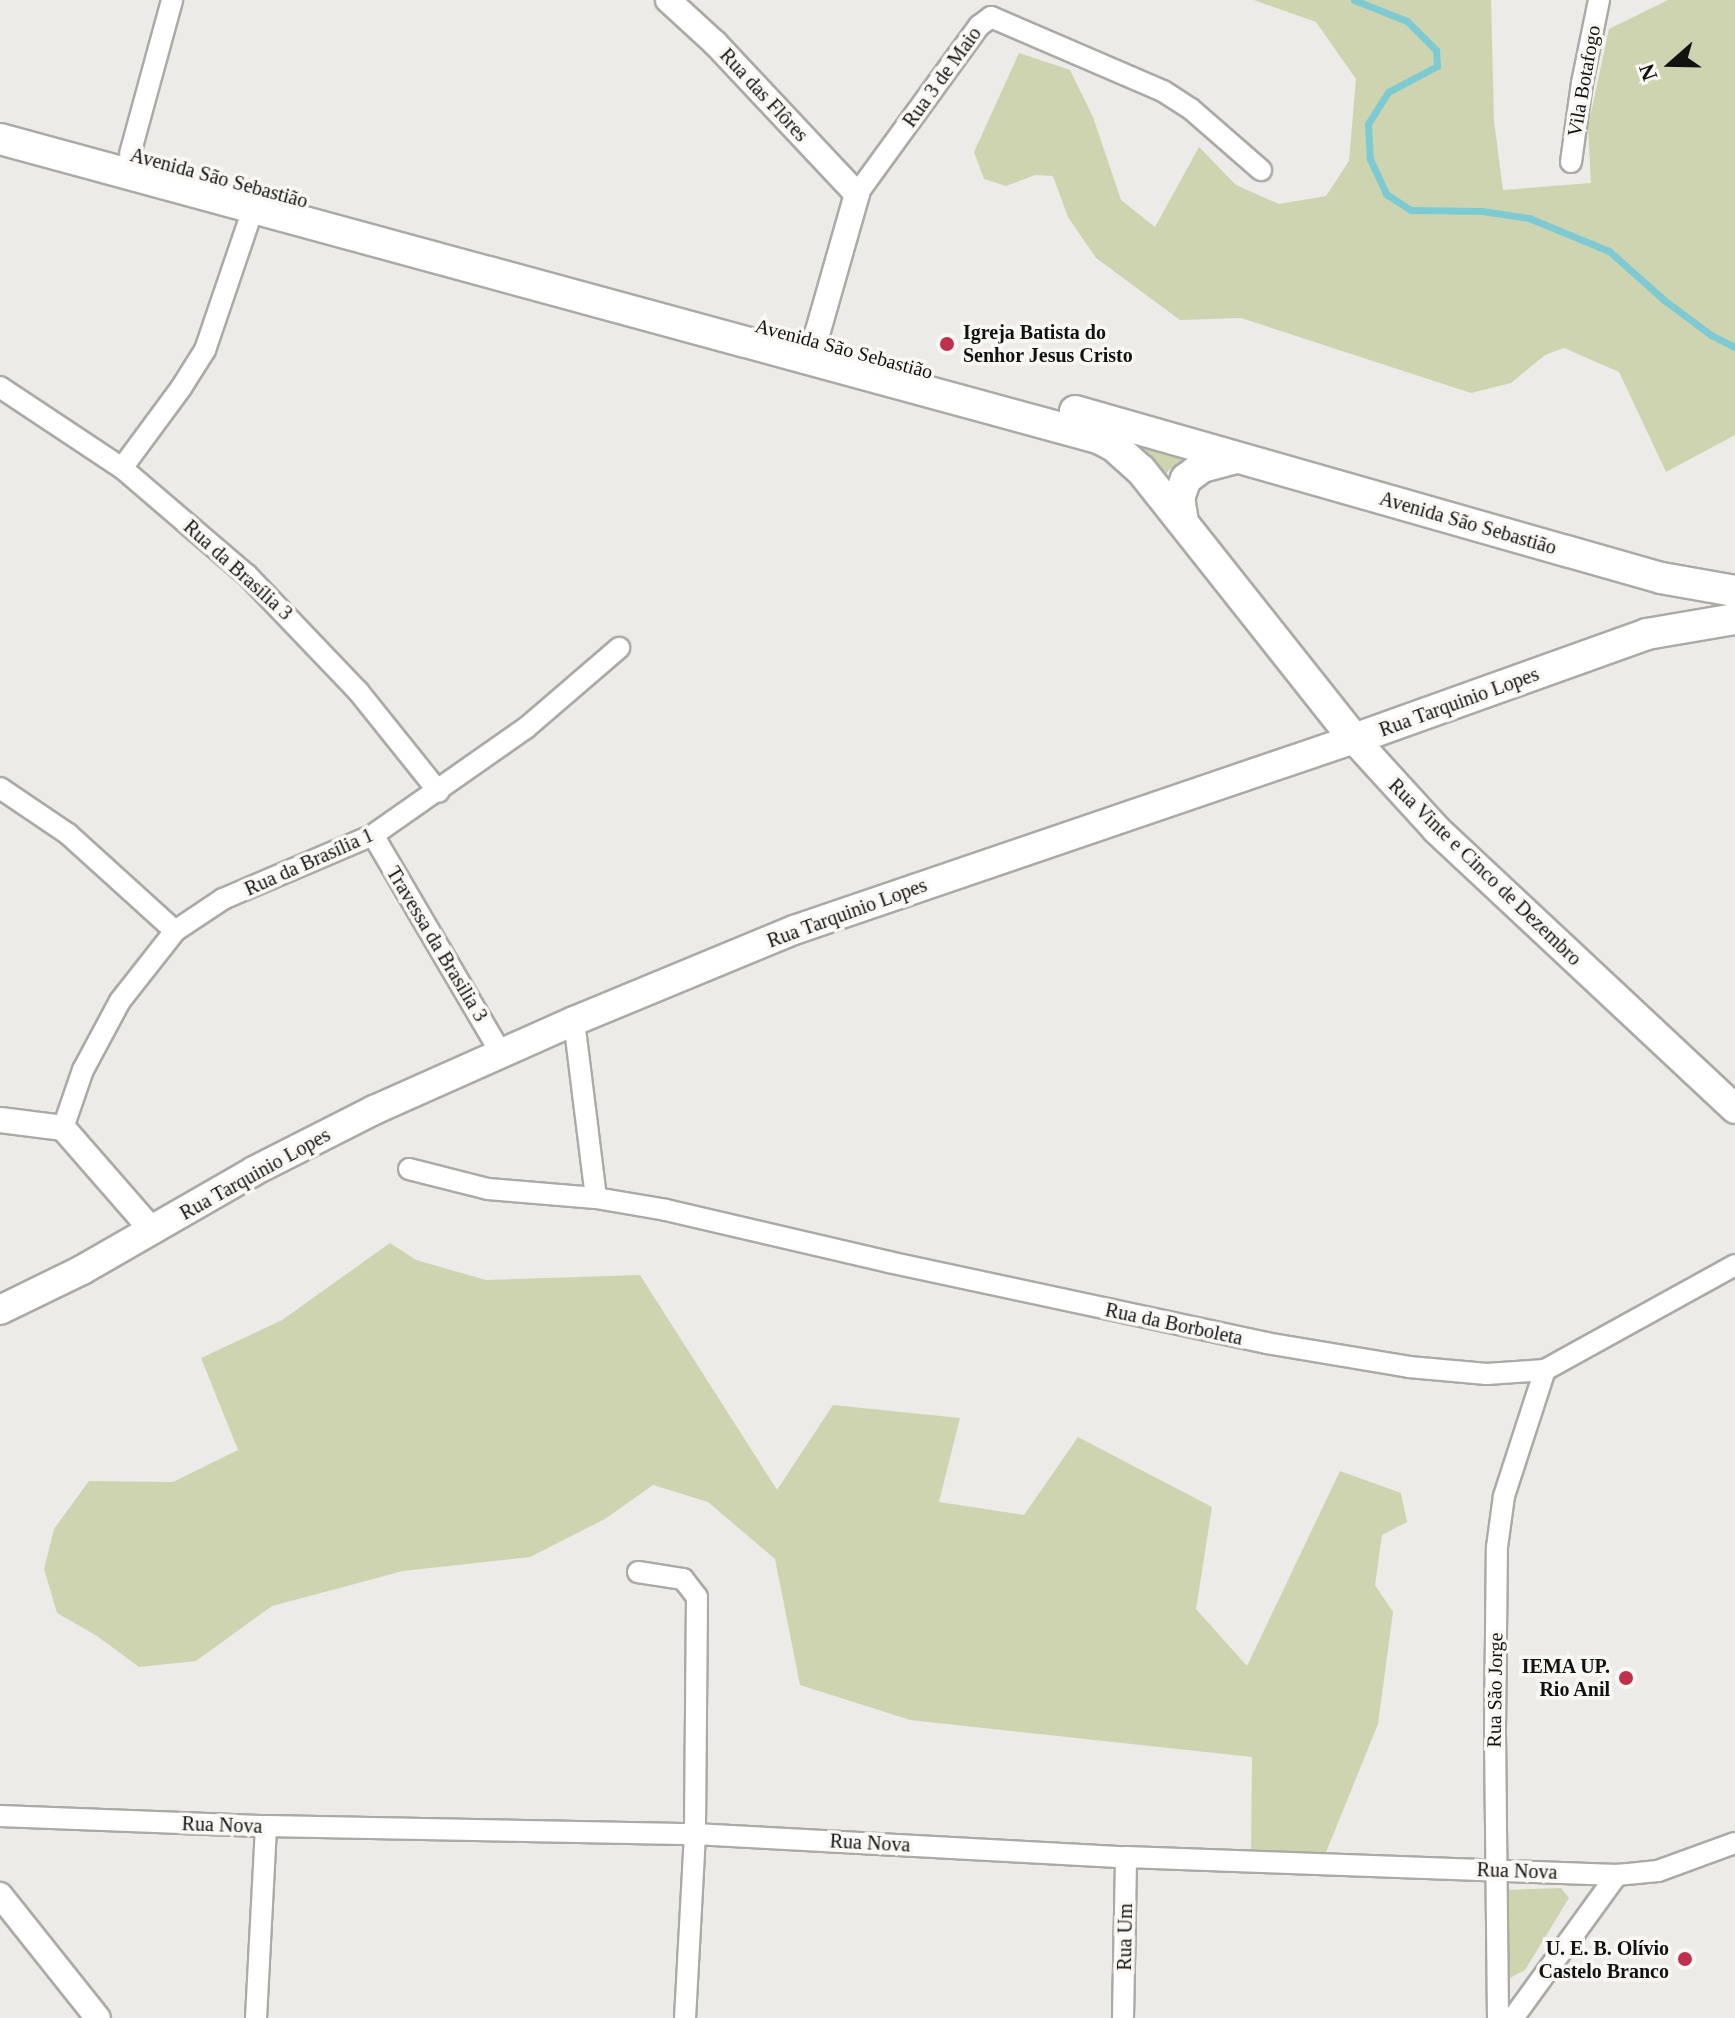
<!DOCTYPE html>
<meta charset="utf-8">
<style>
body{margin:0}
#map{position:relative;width:1735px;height:2018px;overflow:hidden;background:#ecebe7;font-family:"Times New Roman",serif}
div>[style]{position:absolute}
.green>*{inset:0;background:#cfd4b0}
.stream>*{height:7px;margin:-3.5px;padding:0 3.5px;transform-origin:3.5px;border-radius:3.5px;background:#7dcad3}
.roads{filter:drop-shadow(2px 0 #abaaa6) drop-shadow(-2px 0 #abaaa6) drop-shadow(0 2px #abaaa6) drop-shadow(0 -2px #abaaa6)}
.minor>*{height:20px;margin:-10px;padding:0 10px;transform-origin:10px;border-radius:10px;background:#fff}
.tertiary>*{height:24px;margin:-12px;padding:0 12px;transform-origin:12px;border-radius:12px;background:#fff}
.secondary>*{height:28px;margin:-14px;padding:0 14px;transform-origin:14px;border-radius:14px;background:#fff}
.primary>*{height:30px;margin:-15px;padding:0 15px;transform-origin:15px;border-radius:15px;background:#fff}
.dots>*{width:22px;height:22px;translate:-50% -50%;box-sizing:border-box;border:4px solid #f9f8f4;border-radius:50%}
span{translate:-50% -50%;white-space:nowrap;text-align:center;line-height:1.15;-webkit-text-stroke:7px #f9f8f4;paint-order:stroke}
.street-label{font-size:20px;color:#121211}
.poi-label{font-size:20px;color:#121211;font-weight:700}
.left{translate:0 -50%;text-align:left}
.right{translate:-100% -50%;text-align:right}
.north{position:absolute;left:1631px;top:24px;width:80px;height:80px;-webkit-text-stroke:6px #f9f8f4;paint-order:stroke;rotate:250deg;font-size:22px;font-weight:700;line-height:32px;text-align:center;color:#121211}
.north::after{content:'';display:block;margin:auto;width:28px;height:36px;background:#121211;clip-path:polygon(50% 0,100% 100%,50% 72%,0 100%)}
</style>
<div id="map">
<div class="green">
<i style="clip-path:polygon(1254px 0,1491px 0,1494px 121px,1503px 190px,1591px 183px,1588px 127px,1609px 29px,1668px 0,1735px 0,1735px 435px,1666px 472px,1619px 372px,1564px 348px,1545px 355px,1511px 383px,1471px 393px,1241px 318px,1180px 320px,1096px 258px,1068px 217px,1053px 176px,1035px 175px,1006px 186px,984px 179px,974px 152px,1019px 53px,1070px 70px,1093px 117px,1121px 200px,1155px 227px,1199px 147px,1236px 185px,1279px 204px,1326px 196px,1349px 161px,1356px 79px,1316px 22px)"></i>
<i style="clip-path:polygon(1131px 439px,1187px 454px,1187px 460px,1170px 469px,1162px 479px,1131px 443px)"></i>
<i style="clip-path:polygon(390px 1243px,416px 1260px,486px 1280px,640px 1275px,777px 1490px,833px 1405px,960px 1418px,939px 1502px,1024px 1515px,1078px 1437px,1212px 1507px,1196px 1609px,1247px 1666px,1340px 1471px,1401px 1493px,1407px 1522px,1382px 1535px,1375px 1585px,1393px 1612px,1378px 1724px,1325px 1855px,1251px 1852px,1252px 1757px,910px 1720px,800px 1685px,775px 1559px,708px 1502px,653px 1485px,605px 1519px,530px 1557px,403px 1571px,272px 1606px,196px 1661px,139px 1667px,97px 1636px,57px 1613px,44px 1569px,54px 1529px,89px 1481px,173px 1482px,238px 1450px,201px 1358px,282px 1320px)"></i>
<i style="clip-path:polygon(1561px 1888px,1569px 1898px,1525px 1970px,1508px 1979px,1507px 1890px)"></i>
</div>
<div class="stream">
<i style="left:1354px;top:0;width:57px;rotate:21.6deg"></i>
<i style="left:1407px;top:21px;width:41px;rotate:45deg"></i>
<i style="left:1436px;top:50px;width:16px;rotate:86deg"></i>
<i style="left:1437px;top:66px;width:55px;rotate:152deg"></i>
<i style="left:1388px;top:92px;width:38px;rotate:122deg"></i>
<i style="left:1368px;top:124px;width:35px;rotate:87deg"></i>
<i style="left:1370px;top:159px;width:38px;rotate:65deg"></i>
<i style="left:1386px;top:194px;width:30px;rotate:33deg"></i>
<i style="left:1411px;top:210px;width:71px;rotate:0.8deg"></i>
<i style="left:1482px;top:211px;width:48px;rotate:8.5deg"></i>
<i style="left:1529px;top:218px;width:87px;rotate:22.4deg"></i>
<i style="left:1609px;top:251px;width:74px;rotate:41.7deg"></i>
<i style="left:1664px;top:300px;width:59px;rotate:36.7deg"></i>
<i style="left:1711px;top:335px;width:27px;rotate:27deg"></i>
</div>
<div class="roads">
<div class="minor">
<i style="left:130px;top:154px;width:160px;rotate:-74.7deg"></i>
<i style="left:1571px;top:162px;width:80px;rotate:-82.1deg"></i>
<i style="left:1582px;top:83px;width:85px;rotate:-78.4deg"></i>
<i style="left:857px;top:194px;width:208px;rotate:-54deg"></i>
<i style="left:979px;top:26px;width:15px;rotate:-37deg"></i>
<i style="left:991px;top:17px;width:187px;rotate:23.3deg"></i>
<i style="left:1163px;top:91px;width:33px;rotate:33deg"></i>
<i style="left:1191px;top:109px;width:93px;rotate:41.1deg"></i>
<i style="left:0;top:387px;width:146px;rotate:33.6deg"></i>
<i style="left:122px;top:468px;width:165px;rotate:40.6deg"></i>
<i style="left:247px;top:575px;width:161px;rotate:46.3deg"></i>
<i style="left:358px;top:691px;width:129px;rotate:51.3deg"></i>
<i style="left:122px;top:468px;width:99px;rotate:-53.6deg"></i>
<i style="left:181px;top:388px;width:45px;rotate:-57.7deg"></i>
<i style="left:205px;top:350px;width:152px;rotate:-71.2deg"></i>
<i style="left:0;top:788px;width:82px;rotate:34.1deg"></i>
<i style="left:68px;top:834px;width:144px;rotate:42.2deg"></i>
<i style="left:373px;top:835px;width:253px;rotate:59.6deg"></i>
<i style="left:574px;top:1021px;width:178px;rotate:82.9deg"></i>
<i style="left:63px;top:1128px;width:61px;rotate:-71deg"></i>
<i style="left:83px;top:1070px;width:78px;rotate:-61.8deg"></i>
<i style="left:120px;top:1001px;width:89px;rotate:-51.8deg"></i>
<i style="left:175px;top:931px;width:58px;rotate:-33.7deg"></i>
<i style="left:223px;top:899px;width:163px;rotate:-23.1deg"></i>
<i style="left:373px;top:835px;width:187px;rotate:-35deg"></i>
<i style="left:526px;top:728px;width:123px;rotate:-40.7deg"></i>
<i style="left:409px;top:1169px;width:81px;rotate:14.2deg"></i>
<i style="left:488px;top:1189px;width:108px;rotate:4.8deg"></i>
<i style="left:596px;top:1198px;width:71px;rotate:9.7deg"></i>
<i style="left:666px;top:1210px;width:229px;rotate:13.1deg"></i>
<i style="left:889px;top:1262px;width:386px;rotate:12.1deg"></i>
<i style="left:1266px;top:1343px;width:145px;rotate:9.5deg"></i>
<i style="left:1409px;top:1367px;width:78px;rotate:5.1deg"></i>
<i style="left:1487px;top:1374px;width:58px;rotate:-3.9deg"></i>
<i style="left:1545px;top:1370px;width:217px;rotate:-28.9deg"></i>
<i style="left:638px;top:1572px;width:46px;rotate:8.8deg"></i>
<i style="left:683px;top:1579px;width:23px;rotate:52deg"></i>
<i style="left:697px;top:1597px;width:237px;rotate:90.5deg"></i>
<i style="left:695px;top:1834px;width:184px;rotate:93.1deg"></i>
<i style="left:0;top:1816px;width:266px;rotate:2.2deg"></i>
<i style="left:266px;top:1826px;width:429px;rotate:1.1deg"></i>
<i style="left:695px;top:1834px;width:432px;rotate:3.1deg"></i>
<i style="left:1126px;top:1857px;width:491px;rotate:2.1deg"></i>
<i style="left:1617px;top:1875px;width:41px;rotate:-5.6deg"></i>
<i style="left:1658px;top:1871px;width:82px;rotate:-20deg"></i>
<i style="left:256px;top:2018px;width:192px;rotate:-87deg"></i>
<i style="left:1123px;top:2018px;width:161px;rotate:-88.9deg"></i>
<i style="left:1498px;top:2018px;width:288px;rotate:-90.6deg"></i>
<i style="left:1495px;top:1730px;width:183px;rotate:-89.4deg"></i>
<i style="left:1497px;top:1547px;width:51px;rotate:-82.2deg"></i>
<i style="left:1504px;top:1496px;width:133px;rotate:-72deg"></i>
<i style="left:1513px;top:2018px;width:177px;rotate:-54deg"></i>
</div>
<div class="tertiary">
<i style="left:668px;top:0;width:64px;rotate:42.5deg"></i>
<i style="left:715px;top:43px;width:207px;rotate:46.8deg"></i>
<i style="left:857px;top:194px;width:153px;rotate:105.9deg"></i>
<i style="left:0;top:1120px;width:64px;rotate:7.2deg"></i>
<i style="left:63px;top:1128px;width:137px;rotate:48.9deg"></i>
<i style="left:0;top:1895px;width:157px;rotate:51.5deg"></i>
</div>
<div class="secondary">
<i style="left:0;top:1310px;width:91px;rotate:-26deg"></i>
<i style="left:82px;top:1270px;width:198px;rotate:-29.9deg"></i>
<i style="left:254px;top:1171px;width:135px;rotate:-26.9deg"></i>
<i style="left:374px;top:1110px;width:219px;rotate:-24deg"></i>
<i style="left:574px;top:1021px;width:238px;rotate:-22.5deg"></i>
<i style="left:794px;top:930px;width:592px;rotate:-18.83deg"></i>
<i style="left:1354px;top:739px;width:123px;rotate:47.6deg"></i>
<i style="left:1437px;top:830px;width:408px;rotate:43.1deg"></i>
</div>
<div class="primary">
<i style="left:0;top:139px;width:1138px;rotate:15.23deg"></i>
<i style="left:1098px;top:438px;width:18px;rotate:27deg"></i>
<i style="left:1114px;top:446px;width:36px;rotate:42deg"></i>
<i style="left:1141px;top:470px;width:343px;rotate:51.6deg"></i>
<i style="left:1354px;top:739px;width:311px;rotate:-19.7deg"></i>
<i style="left:1647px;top:634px;width:89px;rotate:-9.7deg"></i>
<i style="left:1075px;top:411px;width:609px;rotate:15.91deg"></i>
<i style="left:1661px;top:578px;width:75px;rotate:10deg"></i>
<i style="left:1183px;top:522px;width:24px;rotate:-99deg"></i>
<i style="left:1179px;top:498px;width:20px;rotate:-70deg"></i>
<i style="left:1186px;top:479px;width:20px;rotate:-37deg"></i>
<i style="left:1202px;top:467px;width:35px;rotate:-15deg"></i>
</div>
</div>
<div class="dots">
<i style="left:947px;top:344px;background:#c02f4b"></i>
<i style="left:1626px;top:1678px;background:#c02f4b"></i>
<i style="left:1685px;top:1959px;background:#c02f4b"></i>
</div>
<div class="street-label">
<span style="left:942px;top:77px;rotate:-54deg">Rua 3 de Maio</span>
<span style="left:1584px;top:81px;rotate:-80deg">Vila Botafogo</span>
<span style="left:764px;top:95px;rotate:47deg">Rua das Flôres</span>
<span style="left:219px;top:178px;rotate:15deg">Avenida São Sebastião</span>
<span style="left:844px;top:349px;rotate:15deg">Avenida São Sebastião</span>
<span style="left:1468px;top:523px;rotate:16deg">Avenida São Sebastião</span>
<span style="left:238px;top:570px;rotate:42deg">Rua da Brasília 3</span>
<span style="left:1459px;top:702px;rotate:-20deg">Rua Tarquinio Lopes</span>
<span style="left:309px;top:862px;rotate:-24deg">Rua da Brasília 1</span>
<span style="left:1485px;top:872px;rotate:44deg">Rua Vinte e Cinco de Dezembro</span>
<span style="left:847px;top:913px;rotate:-20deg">Rua Tarquinio Lopes</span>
<span style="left:437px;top:944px;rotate:59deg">Travessa da Brasilia 3</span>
<span style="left:255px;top:1174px;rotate:-29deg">Rua Tarquinio Lopes</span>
<span style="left:1174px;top:1324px;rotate:12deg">Rua da Borboleta</span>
<span style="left:1495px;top:1690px;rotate:-89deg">Rua São Jorge</span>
<span style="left:222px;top:1825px;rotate:2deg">Rua Nova</span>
<span style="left:870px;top:1843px;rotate:3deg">Rua Nova</span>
<span style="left:1517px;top:1871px;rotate:2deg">Rua Nova</span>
<span style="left:1125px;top:1937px;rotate:-89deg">Rua Um</span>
</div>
<div class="poi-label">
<span class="left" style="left:963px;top:344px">Igreja Batista do<br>Senhor Jesus Cristo</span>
<span class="right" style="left:1610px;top:1678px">IEMA UP.<br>Rio Anil</span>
<span class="right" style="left:1669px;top:1960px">U. E. B. Olívio<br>Castelo Branco</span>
</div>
<div class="north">N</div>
</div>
